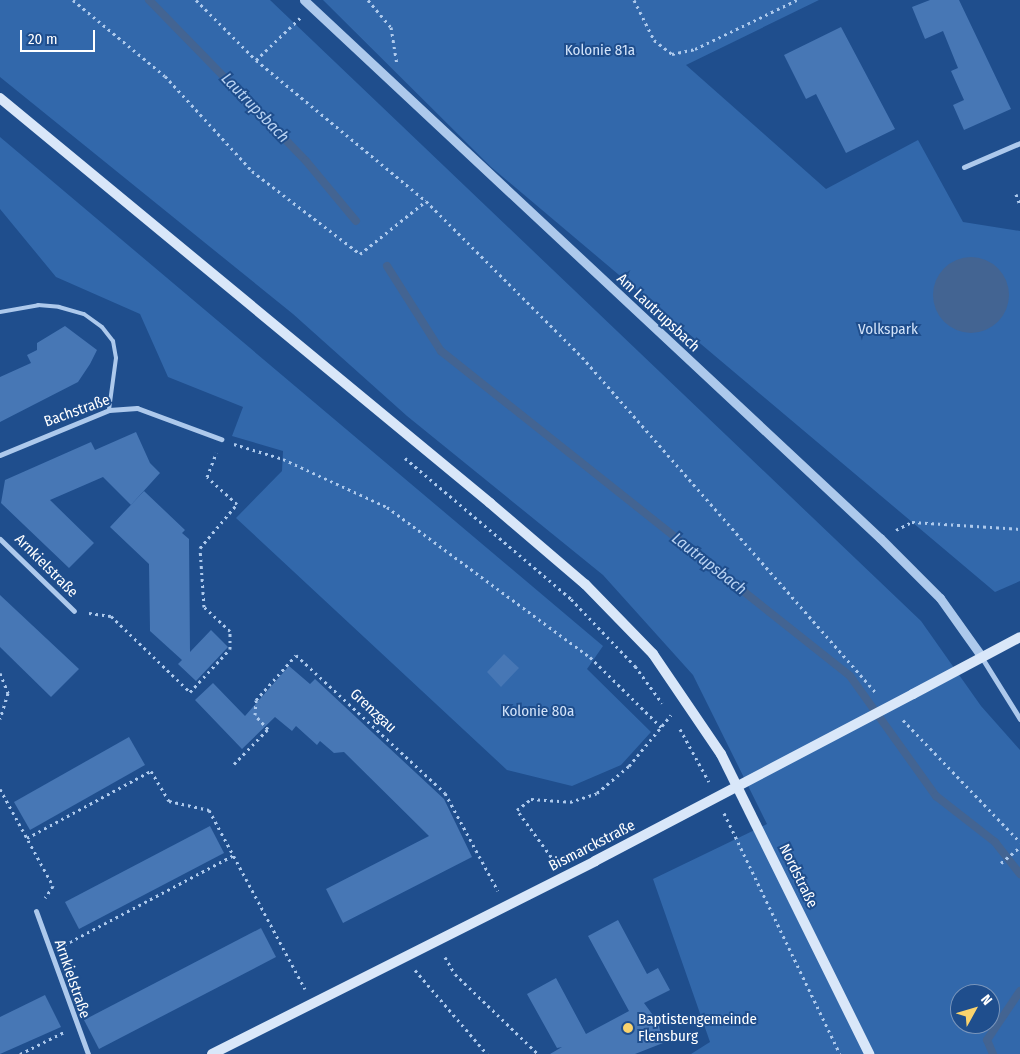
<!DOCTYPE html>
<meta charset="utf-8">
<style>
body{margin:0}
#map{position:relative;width:1020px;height:1054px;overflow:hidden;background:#1f4e8d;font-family:"Fira Sans Condensed",sans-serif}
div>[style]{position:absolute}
.green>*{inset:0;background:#3268ab}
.water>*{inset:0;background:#436492}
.round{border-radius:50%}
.stream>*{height:8px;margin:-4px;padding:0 4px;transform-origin:4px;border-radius:4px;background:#436492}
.building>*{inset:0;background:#4777b5}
.path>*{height:3px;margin-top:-1.5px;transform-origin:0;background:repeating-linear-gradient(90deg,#adc9ec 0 2.5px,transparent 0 6.5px)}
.service>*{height:4px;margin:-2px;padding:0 2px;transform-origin:2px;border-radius:2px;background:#adc9ec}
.minor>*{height:5px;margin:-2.5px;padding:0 2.5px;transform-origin:2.5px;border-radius:2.5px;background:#adc9ec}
.tertiary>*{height:9px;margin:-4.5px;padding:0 4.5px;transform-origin:4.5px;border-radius:4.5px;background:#adc9ec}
.secondary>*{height:10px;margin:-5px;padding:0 5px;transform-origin:5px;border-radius:5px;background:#d9e7f9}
.secondary-bridge>*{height:10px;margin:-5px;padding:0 5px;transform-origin:5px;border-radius:5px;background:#d9e7f9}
.dots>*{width:14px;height:14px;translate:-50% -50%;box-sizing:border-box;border:2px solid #1f4e8d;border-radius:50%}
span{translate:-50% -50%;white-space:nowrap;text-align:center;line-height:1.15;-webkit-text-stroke:4px #1f4e8d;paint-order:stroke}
.park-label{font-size:15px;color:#d2e3f9}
.street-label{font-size:15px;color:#fff}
.poi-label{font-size:15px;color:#fff}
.left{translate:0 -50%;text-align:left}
.water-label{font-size:16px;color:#b9d3f3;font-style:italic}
.north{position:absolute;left:950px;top:984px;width:50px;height:50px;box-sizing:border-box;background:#1f4e8d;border:1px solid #7995bb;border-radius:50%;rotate:51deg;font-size:14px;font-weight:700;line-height:20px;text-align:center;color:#fff}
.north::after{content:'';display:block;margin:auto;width:18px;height:22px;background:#fad36d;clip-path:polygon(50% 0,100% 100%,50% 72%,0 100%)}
.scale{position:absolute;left:20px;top:30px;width:75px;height:22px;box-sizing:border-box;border:2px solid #fff;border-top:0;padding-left:6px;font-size:15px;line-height:18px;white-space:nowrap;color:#fff;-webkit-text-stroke:4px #1f4e8d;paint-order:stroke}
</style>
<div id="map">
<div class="green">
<i style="clip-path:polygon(evenodd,0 0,270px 0,921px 621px,981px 706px,1020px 750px,1020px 1054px,691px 1054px,710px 1042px,653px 879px,767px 824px,693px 675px,603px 575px,407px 416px,293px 314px,0 77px,0 0,960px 994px,990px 994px,990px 1024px,960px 1024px,960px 994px)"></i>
<i style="clip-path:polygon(323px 0,819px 0,686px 65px,826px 189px,918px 140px,963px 222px,1020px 231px,1020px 581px,995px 592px,491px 167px)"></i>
<i style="clip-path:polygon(0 137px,603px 646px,587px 669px,651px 732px,621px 765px,572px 786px,507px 770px,236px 518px,282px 471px,283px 451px,232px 436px,243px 407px,168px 377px,140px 314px,56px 277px,0 209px)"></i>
</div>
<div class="water">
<i class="round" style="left:933px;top:257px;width:76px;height:76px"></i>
</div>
<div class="stream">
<i style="left:149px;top:0;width:225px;rotate:45.7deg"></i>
<i style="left:306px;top:161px;width:78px;rotate:50.2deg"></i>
<i style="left:387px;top:266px;width:101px;rotate:57.6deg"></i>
<i style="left:441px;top:351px;width:522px;rotate:38.47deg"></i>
<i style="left:850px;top:676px;width:148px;rotate:54.4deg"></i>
<i style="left:936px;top:796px;width:75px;rotate:37.9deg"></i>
<i style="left:995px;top:842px;width:41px;rotate:52deg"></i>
<i style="left:993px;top:1054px;width:15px;rotate:-113deg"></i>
<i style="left:987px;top:1040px;width:59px;rotate:-56deg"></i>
</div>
<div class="building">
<i style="clip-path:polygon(930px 0,959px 0,1011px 109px,964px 130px,953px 105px,964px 100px,951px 71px,958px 68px,943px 31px,925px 39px,912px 7px)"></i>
<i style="clip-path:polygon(841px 27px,895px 129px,846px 153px,816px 94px,806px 99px,784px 55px)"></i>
<i style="clip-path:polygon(65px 326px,97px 350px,90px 364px,78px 382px,0 422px,0 377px,31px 363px,27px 355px,37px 350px,37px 343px)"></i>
<i style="clip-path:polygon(136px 432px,150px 463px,160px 473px,131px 505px,103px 477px,50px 500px,94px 543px,69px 568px,1px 503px,5px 480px,91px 442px,95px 450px)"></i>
<i style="clip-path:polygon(144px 491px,185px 530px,182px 533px,189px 539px,190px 652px,211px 630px,228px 647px,196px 681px,178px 664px,182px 660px,150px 631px,149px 564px,110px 527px)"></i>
<i style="clip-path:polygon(0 595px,79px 669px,51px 697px,0 647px)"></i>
<i style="clip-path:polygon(504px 654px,519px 668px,501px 687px,487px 672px)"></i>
<i style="clip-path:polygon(289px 666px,310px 684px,315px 679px,444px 799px,472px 857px,343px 923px,326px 889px,429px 836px,344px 752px,334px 753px,320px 741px,317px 745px,296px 726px,292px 731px,275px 717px,242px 749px,195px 700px,213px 683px,245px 716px)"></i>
<i style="clip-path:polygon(129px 737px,145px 765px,30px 830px,14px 802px)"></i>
<i style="clip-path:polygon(210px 826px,224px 853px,79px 929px,65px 902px)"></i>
<i style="clip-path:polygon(618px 920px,647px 974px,658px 968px,670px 990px,644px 1003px,658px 1022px,663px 1043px,635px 1054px,550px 1054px,562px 1047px,557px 1048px,527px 994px,556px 978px,586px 1034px,629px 1011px,588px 936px)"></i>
<i style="clip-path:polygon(261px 928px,276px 957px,99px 1049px,84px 1020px)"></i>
<i style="clip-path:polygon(45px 995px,61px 1027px,0 1054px,0 1017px)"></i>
</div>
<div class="path">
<i style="left:73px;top:0;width:119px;rotate:39.6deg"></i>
<i style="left:165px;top:76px;width:129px;rotate:47.5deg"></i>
<i style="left:252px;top:171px;width:136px;rotate:37.5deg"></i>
<i style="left:360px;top:254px;width:85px;rotate:-38.8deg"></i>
<i style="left:196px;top:0;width:85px;rotate:45deg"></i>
<i style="left:256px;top:60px;width:221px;rotate:39.7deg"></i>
<i style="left:426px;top:201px;width:221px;rotate:45deg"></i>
<i style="left:582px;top:357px;width:448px;rotate:48.8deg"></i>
<i style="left:368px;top:0;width:35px;rotate:50deg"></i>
<i style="left:391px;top:27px;width:36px;rotate:81deg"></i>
<i style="left:634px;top:0;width:45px;rotate:63.4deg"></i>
<i style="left:654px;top:40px;width:23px;rotate:38deg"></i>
<i style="left:672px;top:54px;width:24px;rotate:-12deg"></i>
<i style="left:695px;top:49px;width:113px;rotate:-25.7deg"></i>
<i style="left:256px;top:60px;width:61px;rotate:-43.7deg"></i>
<i style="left:1016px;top:194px;width:12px;rotate:70deg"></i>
<i style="left:234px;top:444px;width:51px;rotate:17deg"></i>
<i style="left:283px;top:459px;width:115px;rotate:24.8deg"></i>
<i style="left:387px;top:507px;width:252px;rotate:36.5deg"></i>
<i style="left:590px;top:657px;width:101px;rotate:44.6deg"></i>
<i style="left:405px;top:458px;width:218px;rotate:40.3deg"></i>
<i style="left:571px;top:599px;width:93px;rotate:46.3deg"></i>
<i style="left:635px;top:666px;width:46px;rotate:53.9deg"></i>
<i style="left:896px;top:530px;width:18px;rotate:-27deg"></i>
<i style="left:912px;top:522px;width:108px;rotate:3.7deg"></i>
<i style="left:89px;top:613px;width:22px;rotate:8deg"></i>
<i style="left:111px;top:616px;width:110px;rotate:43.9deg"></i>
<i style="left:190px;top:692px;width:59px;rotate:-47.1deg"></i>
<i style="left:230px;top:649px;width:18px;rotate:-90deg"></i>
<i style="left:230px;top:631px;width:35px;rotate:-137deg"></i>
<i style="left:204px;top:607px;width:59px;rotate:-93.9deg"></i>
<i style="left:200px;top:548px;width:57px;rotate:-49.9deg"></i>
<i style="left:237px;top:504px;width:40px;rotate:-138deg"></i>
<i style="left:207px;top:477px;width:26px;rotate:-69deg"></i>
<i style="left:0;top:673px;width:22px;rotate:68deg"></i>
<i style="left:8px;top:693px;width:27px;rotate:107deg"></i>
<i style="left:903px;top:720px;width:169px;rotate:46.2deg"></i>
<i style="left:680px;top:729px;width:60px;rotate:61.3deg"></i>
<i style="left:234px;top:764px;width:49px;rotate:-45.8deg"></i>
<i style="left:268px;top:729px;width:19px;rotate:-133deg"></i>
<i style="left:255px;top:715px;width:15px;rotate:-86deg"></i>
<i style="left:256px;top:700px;width:60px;rotate:-48.4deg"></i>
<i style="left:296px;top:655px;width:203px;rotate:42.8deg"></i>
<i style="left:445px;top:793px;width:111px;rotate:61.6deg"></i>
<i style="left:0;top:789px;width:111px;rotate:61.3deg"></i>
<i style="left:53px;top:886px;width:14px;rotate:124deg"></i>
<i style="left:724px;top:813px;width:267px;rotate:64.3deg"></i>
<i style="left:27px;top:838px;width:141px;rotate:-28.4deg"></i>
<i style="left:151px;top:771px;width:35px;rotate:59deg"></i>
<i style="left:169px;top:801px;width:41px;rotate:12.7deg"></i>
<i style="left:209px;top:810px;width:203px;rotate:61.8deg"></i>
<i style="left:555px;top:862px;width:64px;rotate:-126.2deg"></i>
<i style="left:517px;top:810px;width:18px;rotate:-38deg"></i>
<i style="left:531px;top:799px;width:39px;rotate:4deg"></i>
<i style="left:570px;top:802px;width:28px;rotate:-18deg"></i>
<i style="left:597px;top:793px;width:42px;rotate:-40.2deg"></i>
<i style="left:629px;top:766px;width:66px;rotate:-50.5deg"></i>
<i style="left:1001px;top:863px;width:25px;rotate:-40deg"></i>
<i style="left:64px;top:945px;width:192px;rotate:-27.9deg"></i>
<i style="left:445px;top:957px;width:20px;rotate:60deg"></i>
<i style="left:455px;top:974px;width:115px;rotate:43.9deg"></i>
<i style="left:415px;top:970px;width:111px;rotate:49.4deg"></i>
<i style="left:20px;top:1054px;width:49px;rotate:-26.6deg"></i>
</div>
<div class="service">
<i style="left:0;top:312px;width:39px;rotate:-10deg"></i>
<i style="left:38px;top:305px;width:21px;rotate:5deg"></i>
<i style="left:59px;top:307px;width:26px;rotate:16deg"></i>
<i style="left:84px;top:314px;width:22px;rotate:36deg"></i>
<i style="left:102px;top:327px;width:18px;rotate:52deg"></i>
<i style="left:113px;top:341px;width:17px;rotate:80deg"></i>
<i style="left:116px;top:358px;width:52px;rotate:97.7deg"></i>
</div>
<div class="minor">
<i style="left:964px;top:167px;width:61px;rotate:-23.2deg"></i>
<i style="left:0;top:455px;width:118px;rotate:-22.4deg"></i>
<i style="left:109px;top:410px;width:28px;rotate:-4deg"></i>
<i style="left:137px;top:408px;width:90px;rotate:20.3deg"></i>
<i style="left:0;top:539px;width:103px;rotate:44.2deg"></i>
<i style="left:982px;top:658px;width:72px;rotate:58.1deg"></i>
<i style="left:36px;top:911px;width:152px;rotate:70deg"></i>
</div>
<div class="tertiary">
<i style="left:304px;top:0;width:788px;rotate:43.05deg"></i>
<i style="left:880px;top:538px;width:85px;rotate:45deg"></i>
<i style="left:940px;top:598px;width:72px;rotate:54.6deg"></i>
</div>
<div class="secondary">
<i style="left:0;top:98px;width:636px;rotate:39.57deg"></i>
<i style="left:490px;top:503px;width:125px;rotate:40.5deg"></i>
<i style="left:585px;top:584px;width:98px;rotate:45.8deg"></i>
<i style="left:653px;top:654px;width:121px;rotate:55.8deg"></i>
<i style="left:721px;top:754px;width:335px;rotate:63.7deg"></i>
<i style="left:913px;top:694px;width:121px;rotate:-28deg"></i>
<i style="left:212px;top:1054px;width:429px;rotate:-26.7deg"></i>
</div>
<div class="secondary-bridge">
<i style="left:595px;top:861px;width:359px;rotate:-27.7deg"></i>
</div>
<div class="dots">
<i style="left:628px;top:1028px;background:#fad36d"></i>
</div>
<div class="park-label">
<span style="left:600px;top:51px">Kolonie 81a</span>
<span style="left:888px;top:330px">Volkspark</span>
<span style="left:538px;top:712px">Kolonie 80a</span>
</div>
<div class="street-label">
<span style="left:658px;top:313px;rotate:43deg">Am Lautrupsbach</span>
<span style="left:77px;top:411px;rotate:-20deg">Bachstraße</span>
<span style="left:46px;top:566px;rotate:45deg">Arnkielstraße</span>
<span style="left:373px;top:711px;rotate:43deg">Grenzgau</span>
<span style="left:592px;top:846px;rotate:-27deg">Bismarckstraße</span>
<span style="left:798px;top:876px;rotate:64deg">Nordstraße</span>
<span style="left:72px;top:979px;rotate:71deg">Arnkielstraße</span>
</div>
<div class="poi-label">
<span class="left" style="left:638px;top:1028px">Baptistengemeinde<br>Flensburg</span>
</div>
<div class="water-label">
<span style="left:255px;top:108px;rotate:46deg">Lautrupsbach</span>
<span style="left:709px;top:564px;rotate:38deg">Lautrupsbach</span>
</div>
<div class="north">N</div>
<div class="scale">20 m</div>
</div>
